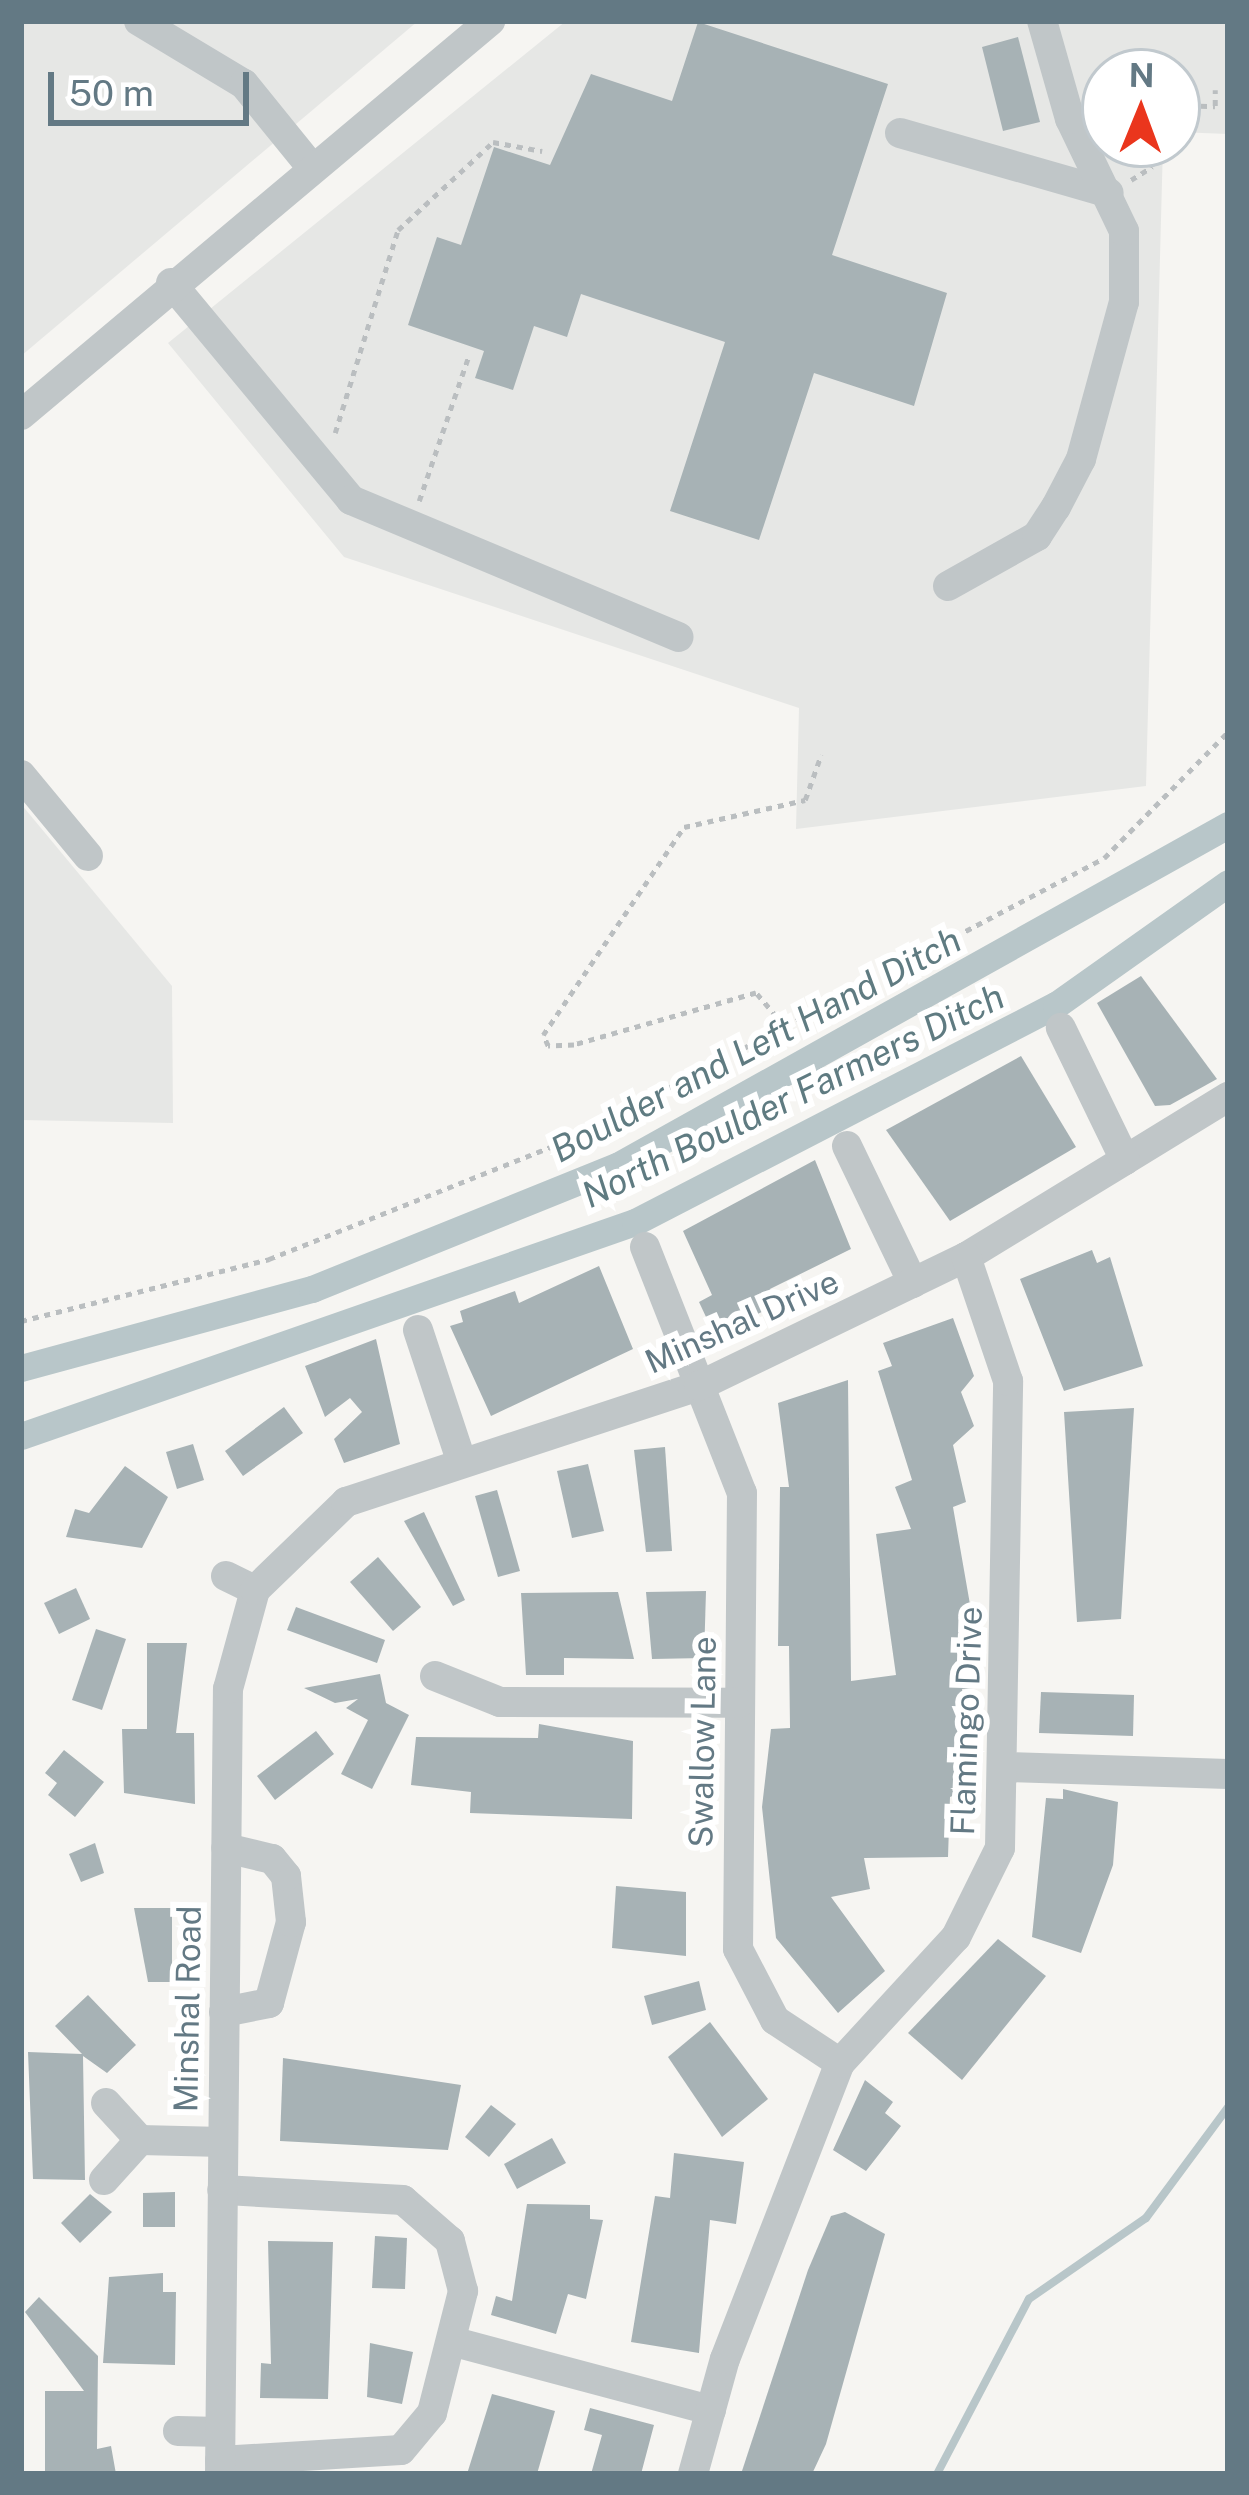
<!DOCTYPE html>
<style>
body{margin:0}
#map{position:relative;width:1249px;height:2495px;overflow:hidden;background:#f6f5f2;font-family:"Public Sans",sans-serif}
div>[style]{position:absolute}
.built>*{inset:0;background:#e6e7e5}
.stream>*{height:8px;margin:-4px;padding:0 4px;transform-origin:4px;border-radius:4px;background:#b8c6c9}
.canal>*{height:27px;margin:-13.5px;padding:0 13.5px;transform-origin:13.5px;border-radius:13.5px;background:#b8c6c9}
.building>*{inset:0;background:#a7b2b5}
.path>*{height:4.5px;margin-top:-2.25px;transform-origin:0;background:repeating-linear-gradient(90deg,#babec0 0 6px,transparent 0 12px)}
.minor>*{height:30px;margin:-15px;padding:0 15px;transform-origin:15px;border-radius:15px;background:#c0c6c8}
span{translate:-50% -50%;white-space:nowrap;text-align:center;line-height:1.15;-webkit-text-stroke:12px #fff;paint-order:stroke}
.street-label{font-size:33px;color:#637984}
.water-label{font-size:36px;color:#5f7b81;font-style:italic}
.frame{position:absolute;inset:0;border:24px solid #637984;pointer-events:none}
.north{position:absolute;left:1081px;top:48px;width:120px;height:120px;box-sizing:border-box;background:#fff;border:3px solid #c1c9ce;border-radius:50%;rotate:1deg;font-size:33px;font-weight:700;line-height:48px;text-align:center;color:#637984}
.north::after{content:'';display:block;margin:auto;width:42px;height:54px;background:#ea361d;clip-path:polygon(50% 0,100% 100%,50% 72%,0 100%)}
.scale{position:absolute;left:48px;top:72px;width:201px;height:54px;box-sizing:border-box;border:6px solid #637984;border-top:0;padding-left:15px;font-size:36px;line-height:42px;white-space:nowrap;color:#637984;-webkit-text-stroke:9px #fff;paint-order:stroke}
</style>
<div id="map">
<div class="built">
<i style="clip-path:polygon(21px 21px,418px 21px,21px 356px)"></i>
<i style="clip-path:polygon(566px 21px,1228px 21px,1228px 134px,1177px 132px,1177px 72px,1105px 72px,1105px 144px,1163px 144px,1146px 786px,796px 829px,799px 708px,344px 557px,168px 343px)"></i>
<i style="clip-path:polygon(21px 804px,172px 986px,173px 1123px,21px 1120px)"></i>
</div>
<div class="stream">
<i style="left:937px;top:2474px;width:198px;rotate:-62.3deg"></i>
<i style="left:1029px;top:2299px;width:142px;rotate:-34.7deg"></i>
<i style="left:1146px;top:2218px;width:138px;rotate:-53.5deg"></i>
</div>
<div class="canal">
<i style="left:21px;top:1368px;width:302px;rotate:-15.2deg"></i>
<i style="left:312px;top:1289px;width:329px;rotate:-22deg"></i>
<i style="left:617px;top:1166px;width:700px;rotate:-29.17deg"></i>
<i style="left:21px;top:1436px;width:650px;rotate:-19.22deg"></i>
<i style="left:635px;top:1222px;width:474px;rotate:-27.3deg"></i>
<i style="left:1056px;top:1005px;width:211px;rotate:-35.3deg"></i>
</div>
<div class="building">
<i style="clip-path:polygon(698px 22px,888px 84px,832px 255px,947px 293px,914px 406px,814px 373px,759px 540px,670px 511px,725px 342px,581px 294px,567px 337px,534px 326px,513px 390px,475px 378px,484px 351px,408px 325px,437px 237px,461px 245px,494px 147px,550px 165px,591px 74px,672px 101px)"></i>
<i style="clip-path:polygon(1018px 37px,1040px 122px,1003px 131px,982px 47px)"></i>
<i style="clip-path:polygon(1141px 976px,1217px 1079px,1170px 1105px,1155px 1106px,1097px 1003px)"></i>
<i style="clip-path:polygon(1021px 1056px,1076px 1147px,950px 1221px,886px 1130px)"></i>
<i style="clip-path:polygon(815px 1160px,851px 1249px,770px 1289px,777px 1305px,714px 1334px,699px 1302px,712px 1295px,683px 1231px)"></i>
<i style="clip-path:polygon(1092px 1250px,1097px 1263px,1110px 1257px,1143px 1366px,1064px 1391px,1020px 1279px)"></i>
<i style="clip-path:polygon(599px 1266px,633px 1349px,491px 1416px,450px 1326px,463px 1322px,460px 1311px,515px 1291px,519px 1303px)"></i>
<i style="clip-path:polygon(953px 1318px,974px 1376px,961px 1392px,974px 1426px,953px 1445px,966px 1502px,953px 1507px,975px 1633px,966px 1634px,973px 1688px,962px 1689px,977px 1786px,950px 1797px,948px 1857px,864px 1858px,870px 1889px,831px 1897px,885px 1971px,838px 2013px,776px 1938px,762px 1807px,771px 1729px,790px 1728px,789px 1646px,778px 1646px,780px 1487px,789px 1487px,778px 1403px,848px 1380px,851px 1681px,896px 1675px,876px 1534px,911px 1529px,895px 1487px,912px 1480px,878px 1371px,892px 1366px,883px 1343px)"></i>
<i style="clip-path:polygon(376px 1339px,400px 1444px,344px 1463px,334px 1439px,362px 1412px,350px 1398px,325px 1417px,305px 1366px)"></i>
<i style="clip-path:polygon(284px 1407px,303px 1433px,243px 1476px,225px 1451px)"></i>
<i style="clip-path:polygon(1134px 1408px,1121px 1619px,1077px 1622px,1064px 1412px)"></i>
<i style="clip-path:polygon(193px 1444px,204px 1480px,177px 1489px,166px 1452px)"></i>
<i style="clip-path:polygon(665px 1447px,672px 1551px,646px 1552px,634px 1450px)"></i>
<i style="clip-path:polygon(588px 1464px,604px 1531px,572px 1538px,557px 1471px)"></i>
<i style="clip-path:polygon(125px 1466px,168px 1497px,142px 1548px,66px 1537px,75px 1509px,89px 1513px)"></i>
<i style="clip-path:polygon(497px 1490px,520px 1571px,498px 1577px,475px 1496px)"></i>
<i style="clip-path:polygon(424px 1512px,465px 1600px,453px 1606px,404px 1521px)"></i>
<i style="clip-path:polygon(378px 1557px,421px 1607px,393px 1631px,350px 1582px)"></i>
<i style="clip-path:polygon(76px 1588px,90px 1619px,59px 1634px,44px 1603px)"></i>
<i style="clip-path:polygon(706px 1591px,704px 1658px,652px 1659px,646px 1592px)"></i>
<i style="clip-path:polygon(618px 1592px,634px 1659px,564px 1658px,564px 1675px,526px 1675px,521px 1593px)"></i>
<i style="clip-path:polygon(296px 1607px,385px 1640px,377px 1663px,287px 1630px)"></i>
<i style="clip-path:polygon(96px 1629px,126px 1639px,102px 1710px,72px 1700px)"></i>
<i style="clip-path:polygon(147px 1643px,187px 1643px,176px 1733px,194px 1733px,195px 1804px,124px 1793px,122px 1729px,147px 1729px)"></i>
<i style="clip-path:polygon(380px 1674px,386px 1703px,409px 1715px,372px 1789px,341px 1774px,368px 1720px,346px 1708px,358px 1699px,335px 1703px,304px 1688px)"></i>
<i style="clip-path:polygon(1041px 1692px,1134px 1695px,1133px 1736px,1039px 1733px)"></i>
<i style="clip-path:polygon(539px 1724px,633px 1741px,632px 1819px,470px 1813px,471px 1792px,411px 1785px,416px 1737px,538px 1738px)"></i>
<i style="clip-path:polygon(316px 1731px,334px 1754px,275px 1800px,257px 1776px)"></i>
<i style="clip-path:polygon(64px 1750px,104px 1782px,75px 1817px,48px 1795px,57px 1783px,45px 1773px)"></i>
<i style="clip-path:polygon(1063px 1789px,1118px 1802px,1113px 1865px,1081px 1953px,1032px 1937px,1046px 1798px,1063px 1799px)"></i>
<i style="clip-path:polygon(95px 1843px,104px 1873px,81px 1882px,69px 1854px)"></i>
<i style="clip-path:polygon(616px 1886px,686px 1892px,686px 1956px,612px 1948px)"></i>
<i style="clip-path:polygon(134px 1908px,172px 1908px,172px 1982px,148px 1982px)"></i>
<i style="clip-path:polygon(998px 1939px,1046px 1976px,962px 2080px,908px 2033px)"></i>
<i style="clip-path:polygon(699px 1981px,706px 2010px,652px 2025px,644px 1996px)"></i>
<i style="clip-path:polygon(88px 1995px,136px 2045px,107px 2073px,83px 2056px,85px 2180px,33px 2179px,28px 2052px,82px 2054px,55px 2026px)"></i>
<i style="clip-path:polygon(710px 2022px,768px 2099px,722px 2137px,668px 2057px)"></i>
<i style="clip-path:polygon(283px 2058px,461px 2085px,448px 2150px,280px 2141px)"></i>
<i style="clip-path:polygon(865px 2080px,893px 2102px,885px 2113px,901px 2126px,866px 2171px,833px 2150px)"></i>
<i style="clip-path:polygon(491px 2105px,516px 2124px,489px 2157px,465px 2137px)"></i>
<i style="clip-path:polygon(552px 2138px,566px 2163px,517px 2189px,504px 2164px)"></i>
<i style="clip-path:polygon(674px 2153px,744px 2162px,736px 2224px,710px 2220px,699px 2353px,631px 2342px,655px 2196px,670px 2198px)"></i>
<i style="clip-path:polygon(175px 2192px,175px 2227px,143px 2227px,143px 2193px)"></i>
<i style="clip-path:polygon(90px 2194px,112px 2212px,80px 2243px,61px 2223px)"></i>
<i style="clip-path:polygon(527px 2204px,590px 2205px,590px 2219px,603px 2220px,586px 2299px,568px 2294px,556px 2334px,491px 2315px,496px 2296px,512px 2301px)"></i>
<i style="clip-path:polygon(845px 2212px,885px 2234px,826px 2444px,812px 2474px,741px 2474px,808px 2270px,831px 2216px)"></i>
<i style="clip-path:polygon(375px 2236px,407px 2238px,405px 2289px,372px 2288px)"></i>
<i style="clip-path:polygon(268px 2241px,333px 2242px,328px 2399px,260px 2398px,261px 2363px,271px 2364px)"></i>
<i style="clip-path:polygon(163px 2273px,163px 2292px,176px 2292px,175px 2365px,103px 2363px,109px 2277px)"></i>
<i style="clip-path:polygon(39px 2297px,98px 2356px,97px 2449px,111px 2446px,116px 2474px,45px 2474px,45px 2391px,84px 2391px,25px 2312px)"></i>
<i style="clip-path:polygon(370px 2343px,413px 2352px,402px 2404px,367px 2397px)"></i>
<i style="clip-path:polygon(492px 2394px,555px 2411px,537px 2474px,467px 2474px)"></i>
<i style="clip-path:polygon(590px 2408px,654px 2425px,641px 2474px,591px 2474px,602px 2435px,584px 2430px)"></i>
</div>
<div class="path">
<i style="left:1177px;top:105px;width:38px;rotate:2deg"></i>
<i style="left:1215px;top:106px;width:16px;rotate:-90deg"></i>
<i style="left:1131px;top:180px;width:25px;rotate:-32deg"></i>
<i style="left:1152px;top:167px;width:24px;rotate:-105deg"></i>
<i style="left:335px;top:433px;width:213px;rotate:-72.8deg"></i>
<i style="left:398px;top:230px;width:129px;rotate:-42.8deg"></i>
<i style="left:493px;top:142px;width:50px;rotate:10.4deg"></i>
<i style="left:419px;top:501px;width:151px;rotate:-71.1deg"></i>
<i style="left:784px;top:1026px;width:43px;rotate:-130.3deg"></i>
<i style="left:756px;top:993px;width:189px;rotate:164.1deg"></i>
<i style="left:574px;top:1045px;width:26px;rotate:178deg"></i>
<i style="left:548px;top:1046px;width:12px;rotate:-114deg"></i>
<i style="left:543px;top:1035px;width:251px;rotate:-55.9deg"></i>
<i style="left:684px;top:827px;width:124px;rotate:-12.6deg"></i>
<i style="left:805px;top:800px;width:48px;rotate:-70.4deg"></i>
<i style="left:21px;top:1321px;width:256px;rotate:-14deg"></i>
<i style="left:269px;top:1259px;width:327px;rotate:-21.7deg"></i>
<i style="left:573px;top:1138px;width:600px;rotate:-27.8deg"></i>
<i style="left:1104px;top:858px;width:177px;rotate:-45.5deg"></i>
</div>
<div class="minor">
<i style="left:139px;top:21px;width:122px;rotate:31deg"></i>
<i style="left:244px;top:84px;width:108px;rotate:51deg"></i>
<i style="left:900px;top:133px;width:217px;rotate:16deg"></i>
<i style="left:171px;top:283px;width:282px;rotate:50.3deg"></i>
<i style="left:351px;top:500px;width:355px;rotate:22.7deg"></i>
<i style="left:21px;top:415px;width:613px;rotate:-40.03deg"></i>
<i style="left:948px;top:586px;width:102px;rotate:-29.3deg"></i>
<i style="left:1037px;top:536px;width:35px;rotate:-57deg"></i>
<i style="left:1056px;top:507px;width:54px;rotate:-62.5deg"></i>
<i style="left:1081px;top:459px;width:163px;rotate:-74.7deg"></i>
<i style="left:1124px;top:302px;width:71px;rotate:-90deg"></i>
<i style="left:1124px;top:231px;width:124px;rotate:-115.7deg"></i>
<i style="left:1070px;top:119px;width:102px;rotate:-105.9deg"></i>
<i style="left:21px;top:775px;width:105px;rotate:50.4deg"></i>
<i style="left:847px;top:1146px;width:152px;rotate:64.3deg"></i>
<i style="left:1125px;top:1160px;width:121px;rotate:-31.5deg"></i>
<i style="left:645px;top:1247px;width:264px;rotate:68.5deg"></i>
<i style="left:742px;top:1493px;width:456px;rotate:90.5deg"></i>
<i style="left:738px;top:1949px;width:80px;rotate:62.5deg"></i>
<i style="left:775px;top:2020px;width:78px;rotate:33.5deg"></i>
<i style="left:418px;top:1330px;width:140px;rotate:71.7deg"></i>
<i style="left:226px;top:1576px;width:32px;rotate:26deg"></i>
<i style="left:435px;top:1676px;width:70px;rotate:21.8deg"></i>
<i style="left:500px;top:1702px;width:239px;rotate:0.2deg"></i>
<i style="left:1005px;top:1767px;width:223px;rotate:1.8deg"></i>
<i style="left:224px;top:2012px;width:46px;rotate:-11.3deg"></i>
<i style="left:269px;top:2003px;width:84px;rotate:-74.8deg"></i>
<i style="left:291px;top:1922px;width:46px;rotate:-96.2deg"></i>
<i style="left:286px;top:1876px;width:22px;rotate:-129deg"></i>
<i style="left:272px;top:1859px;width:47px;rotate:-166.6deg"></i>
<i style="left:106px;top:2103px;width:50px;rotate:47.4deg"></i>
<i style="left:140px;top:2140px;width:83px;rotate:1.4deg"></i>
<i style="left:104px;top:2180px;width:54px;rotate:-48deg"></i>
<i style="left:451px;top:2341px;width:269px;rotate:14.9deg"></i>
<i style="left:178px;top:2431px;width:42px;rotate:1.4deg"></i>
<i style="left:220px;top:2461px;width:181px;rotate:-3.5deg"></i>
<i style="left:401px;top:2450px;width:48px;rotate:-50deg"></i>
<i style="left:432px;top:2413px;width:126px;rotate:-75.7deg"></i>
<i style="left:463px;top:2291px;width:52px;rotate:-104.6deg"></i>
<i style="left:450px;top:2241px;width:62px;rotate:-138.9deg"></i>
<i style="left:403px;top:2200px;width:181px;rotate:-176.8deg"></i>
<i style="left:220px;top:2474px;width:785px;rotate:-89.42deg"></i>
<i style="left:228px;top:1689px;width:103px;rotate:-74.7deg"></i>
<i style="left:255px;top:1590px;width:127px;rotate:-44deg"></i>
<i style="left:346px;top:1502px;width:372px;rotate:-18.2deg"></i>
<i style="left:699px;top:1386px;width:297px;rotate:-25.8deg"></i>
<i style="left:966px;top:1257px;width:186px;rotate:-31.4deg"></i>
<i style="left:1125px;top:1160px;width:147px;rotate:-115.9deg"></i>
<i style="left:693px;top:2474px;width:119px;rotate:-74.5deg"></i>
<i style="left:725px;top:2359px;width:318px;rotate:-68.8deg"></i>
<i style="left:840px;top:2063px;width:171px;rotate:-47.4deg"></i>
<i style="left:956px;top:1937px;width:99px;rotate:-63.7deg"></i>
<i style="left:1000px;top:1848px;width:467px;rotate:-89deg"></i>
<i style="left:1008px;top:1381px;width:131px;rotate:-108.7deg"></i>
</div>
<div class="street-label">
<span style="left:742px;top:1322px;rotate:-24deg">Minshal Drive</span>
<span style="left:967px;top:1721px;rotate:-88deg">Flamingo Drive</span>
<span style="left:703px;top:1742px;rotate:-89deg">Swallow Lane</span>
<span style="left:188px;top:2009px;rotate:-89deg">Minshal Road</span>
</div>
<div class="water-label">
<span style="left:756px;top:1045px;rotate:-28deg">Boulder and Left Hand Ditch</span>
<span style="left:793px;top:1096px;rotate:-26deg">North Boulder Farmers Ditch</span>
</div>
<div class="frame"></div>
<div class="north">N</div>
<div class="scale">50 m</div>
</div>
